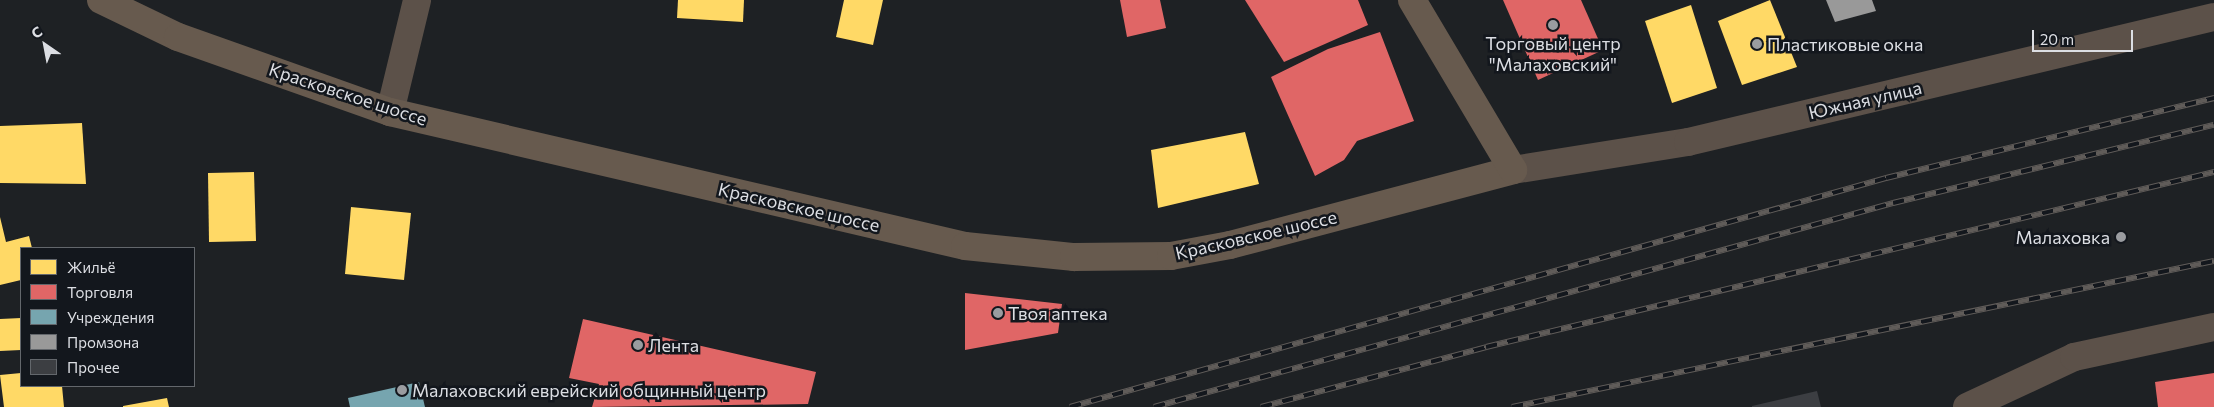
<!DOCTYPE html>
<meta charset="utf-8">
<style>
body{margin:0}
#map{position:relative;width:2214px;height:407px;overflow:hidden;background:#1e2124;font-family:Commissioner,sans-serif}
div>[style]{position:absolute}
.homes>*{inset:0;background:#ffd966}
.shops>*{inset:0;background:#e06666}
.public>*{inset:0;background:#76a5af}
.industry>*{inset:0;background:#999}
.building>*{inset:0;background:#3c3e42}
.minor>*{height:28px;margin:-14px;padding:0 14px;transform-origin:14px;border-radius:14px;background:#5c5149}
.major>*{height:28px;margin:-14px;padding:0 14px;transform-origin:14px;border-radius:14px;background:#675a4e}
.rail>*{height:5.5px;margin-top:-2.75px;transform-origin:0;background:repeating-linear-gradient(90deg,#13171d 0 11px,#605c59 0 22px);box-sizing:border-box;border-block:1px solid #605c59}
.dots>*{width:14px;height:14px;translate:-50% -50%;box-sizing:border-box;border:2px solid #13171d;border-radius:50%}
span{translate:-50% -50%;white-space:nowrap;text-align:center;line-height:1.15;-webkit-text-stroke:5px #13171d;paint-order:stroke}
.poi-label{font-size:18px;color:#dcdee3}
.left{translate:0 -50%;text-align:left}
.right{translate:-100% -50%;text-align:right}
.street-label{font-size:18px;color:#dcdee3}
.legend{position:absolute;left:20px;top:247px;width:175px;height:140px;box-sizing:border-box;background:#13171d;border:1px solid #63676c;margin:0;padding:6px 9px;list-style:none;font-size:15px;color:#dcdee3}
.legend li{display:flex;align-items:center;gap:10px;height:25px}
.legend b{width:25px;border:1px solid #63676c}
.north{position:absolute;left:20px;top:20px;width:50px;height:50px;-webkit-text-stroke:4px #13171d;paint-order:stroke;rotate:327deg;font-size:14px;font-weight:700;line-height:20px;text-align:center;color:#dcdee3}
.north::after{content:'';display:block;margin:auto;width:18px;height:22px;background:#dcdee3;clip-path:polygon(50% 0,100% 100%,50% 72%,0 100%)}
.scale{position:absolute;left:2032px;top:30px;width:101px;height:22px;box-sizing:border-box;border:2px solid #dcdee3;border-top:0;padding-left:6px;font-size:15px;line-height:18px;white-space:nowrap;color:#dcdee3;-webkit-text-stroke:4px #13171d;paint-order:stroke}
</style>
<div id="map">
<div class="homes">
<i style="clip-path:polygon(678px 0,744px 0,743px 22px,677px 18px)"></i>
<i style="clip-path:polygon(844px 0,883px 0,873px 45px,836px 37px)"></i>
<i style="clip-path:polygon(1770px 0,1797px 67px,1742px 85px,1718px 21px)"></i>
<i style="clip-path:polygon(1691px 5px,1717px 88px,1672px 103px,1645px 21px)"></i>
<i style="clip-path:polygon(82px 123px,86px 184px,0 183px,0 126px)"></i>
<i style="clip-path:polygon(1245px 132px,1259px 184px,1158px 208px,1151px 150px)"></i>
<i style="clip-path:polygon(254px 172px,256px 241px,209px 242px,208px 173px)"></i>
<i style="clip-path:polygon(351px 207px,411px 213px,404px 280px,345px 274px)"></i>
<i style="clip-path:polygon(0 217px,6px 242px,29px 236px,32px 248px,21px 248px,21px 280px,0 285px)"></i>
<i style="clip-path:polygon(21px 318px,21px 350px,0 351px,0 319px)"></i>
<i style="clip-path:polygon(21px 373px,21px 386px,62px 386px,64px 407px,4px 407px,0 375px)"></i>
<i style="clip-path:polygon(167px 398px,169px 407px,123px 407px,123px 406px)"></i>
</div>
<div class="shops">
<i style="clip-path:polygon(1120px 0,1160px 0,1166px 28px,1127px 37px)"></i>
<i style="clip-path:polygon(1245px 0,1358px 0,1368px 25px,1284px 62px)"></i>
<i style="clip-path:polygon(1503px 0,1581px 0,1603px 50px,1538px 80px)"></i>
<i style="clip-path:polygon(1380px 32px,1414px 121px,1357px 141px,1344px 160px,1315px 176px,1271px 77px,1328px 49px)"></i>
<i style="clip-path:polygon(965px 293px,1062px 304px,1058px 333px,965px 350px)"></i>
<i style="clip-path:polygon(583px 319px,816px 372px,808px 404px,592px 407px,599px 384px,569px 378px)"></i>
<i style="clip-path:polygon(2214px 373px,2214px 407px,2158px 407px,2155px 382px)"></i>
</div>
<div class="public">
<i style="clip-path:polygon(419px 382px,425px 407px,350px 407px,348px 398px)"></i>
</div>
<div class="industry">
<i style="clip-path:polygon(1826px 0,1872px 0,1876px 11px,1835px 22px)"></i>
</div>
<div class="building">
<i style="clip-path:polygon(1817px 391px,1821px 407px,1752px 407px,1752px 406px)"></i>
</div>
<div class="minor">
<i style="left:390px;top:112px;width:115px;rotate:-76.4deg"></i>
<i style="left:1513px;top:170px;width:177px;rotate:-9.1deg"></i>
<i style="left:1688px;top:142px;width:541px;rotate:-13.37deg"></i>
<i style="left:1967px;top:407px;width:118px;rotate:-25deg"></i>
<i style="left:2074px;top:357px;width:143px;rotate:-12.1deg"></i>
</div>
<div class="major">
<i style="left:101px;top:0;width:85px;rotate:25.7deg"></i>
<i style="left:178px;top:37px;width:225px;rotate:19.5deg"></i>
<i style="left:390px;top:112px;width:590px;rotate:13.12deg"></i>
<i style="left:965px;top:246px;width:110px;rotate:5.8deg"></i>
<i style="left:1074px;top:257px;width:97px;rotate:-0.6deg"></i>
<i style="left:1171px;top:256px;width:60px;rotate:-10.6deg"></i>
<i style="left:1230px;top:245px;width:293px;rotate:-14.8deg"></i>
<i style="left:1513px;top:170px;width:198px;rotate:-120.7deg"></i>
</div>
<div class="rail">
<i style="left:1070px;top:407px;width:848px;rotate:-15.68deg"></i>
<i style="left:1886px;top:178px;width:338px;rotate:-13.7deg"></i>
<i style="left:1154px;top:407px;width:767px;rotate:-15.43deg"></i>
<i style="left:1893px;top:203px;width:330px;rotate:-13.7deg"></i>
<i style="left:1261px;top:407px;width:233px;rotate:-14.9deg"></i>
<i style="left:1486px;top:347px;width:749px;rotate:-13.52deg"></i>
<i style="left:1512px;top:407px;width:717px;rotate:-11.75deg"></i>
</div>
<div class="dots">
<i style="left:1553px;top:25px;background:#9a9ca0"></i>
<i style="left:1757px;top:44px;background:#9a9ca0"></i>
<i style="left:2121px;top:237px;background:#9a9ca0"></i>
<i style="left:998px;top:313px;background:#9a9ca0"></i>
<i style="left:638px;top:345px;background:#9a9ca0"></i>
<i style="left:402px;top:390px;background:#9a9ca0"></i>
</div>
<div class="poi-label">
<span style="left:1553px;top:54px">Торговый центр<br>"Малаховский"</span>
<span class="left" style="left:1767px;top:44px">Пластиковые окна</span>
<span class="right" style="left:2110px;top:237px">Малаховка</span>
<span class="left" style="left:1008px;top:313px">Твоя аптека</span>
<span class="left" style="left:648px;top:345px">Лента</span>
<span class="left" style="left:412px;top:390px">Малаховский еврейский общинный центр</span>
</div>
<div class="street-label">
<span style="left:348px;top:94px;rotate:18deg">Красковское шоссе</span>
<span style="left:1865px;top:100px;rotate:-13deg">Южная улица</span>
<span style="left:799px;top:207px;rotate:13deg">Красковское шоссе</span>
<span style="left:1256px;top:235px;rotate:-13deg">Красковское шоссе</span>
</div>
<ul class="legend">
<li><b style="height:14px;background:#ffd966"></b>Жильё</li>
<li><b style="height:14px;background:#e06666"></b>Торговля</li>
<li><b style="height:14px;background:#76a5af"></b>Учреждения</li>
<li><b style="height:14px;background:#999"></b>Промзона</li>
<li><b style="height:14px;background:#3c3e42"></b>Прочее</li>
</ul>
<div class="north">С</div>
<div class="scale">20 m</div>
</div>
